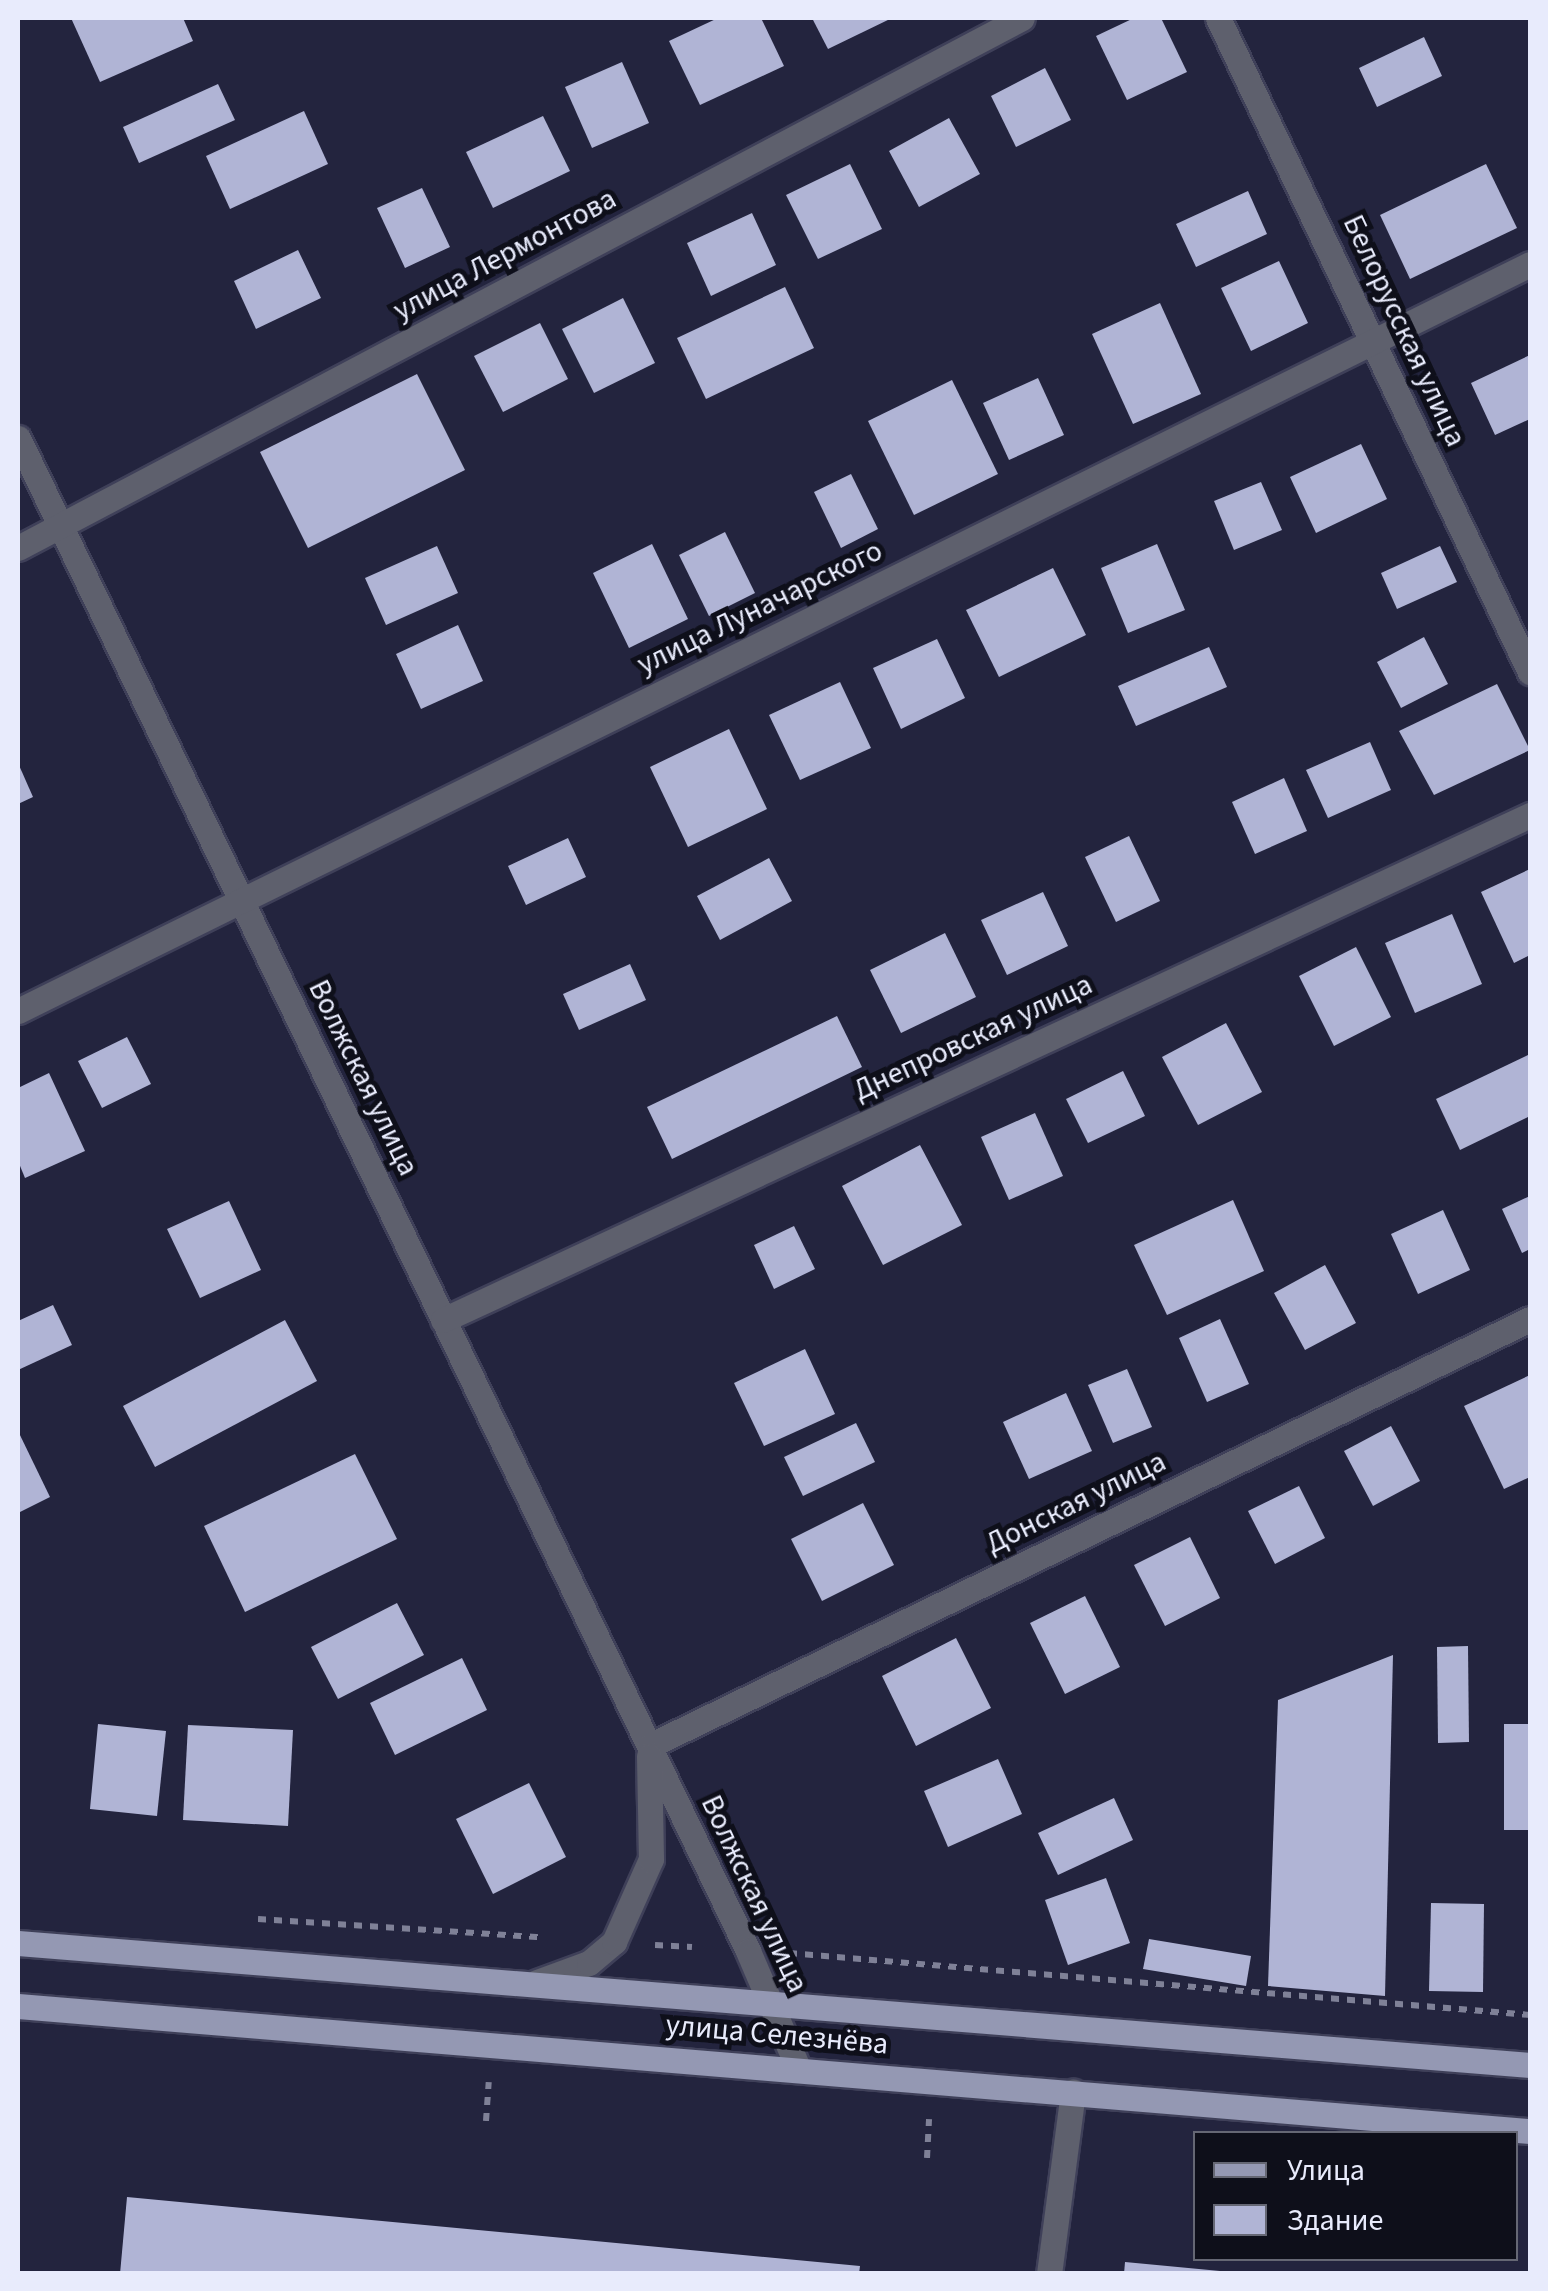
<!DOCTYPE html>
<meta charset="utf-8">
<style>
body{margin:0}
#map{position:relative;width:1548px;height:2291px;overflow:hidden;background:#23243e;font-family:"Source Sans 3",sans-serif}
div>[style]{position:absolute}
.building>*{inset:0;background:#b0b4d5}
.path>*{height:6px;margin-top:-3px;transform-origin:0;background:repeating-linear-gradient(90deg,#7f8197 0 8px,transparent 0 16px)}
.roads{filter:drop-shadow(2px 0 #3f4059) drop-shadow(-2px 0 #3f4059) drop-shadow(0 2px #3f4059) drop-shadow(0 -2px #3f4059)}
.minor>*{height:25px;margin:-12.5px;padding:0 12.5px;transform-origin:12.5px;border-radius:12.5px;background:#5e606d}
.major>*{height:25px;margin:-12.5px;padding:0 12.5px;transform-origin:12.5px;border-radius:12.5px;background:#9498b3}
span{translate:-50% -50%;white-space:nowrap;text-align:center;line-height:1.15;-webkit-text-stroke:10px #0e0f1a;paint-order:stroke}
.street-label{font-size:30px;color:#e8ebfc}
.frame{position:absolute;inset:0;border:20px solid #e8ebfc;pointer-events:none}
.legend{position:absolute;left:1193px;top:2131px;width:325px;height:130px;box-sizing:border-box;background:#0e0f1a;border:2px solid #656774;margin:0;padding:12px 18px;list-style:none;font-size:30px;color:#e8ebfc}
.legend li{display:flex;align-items:center;gap:20px;height:50px}
.legend b{width:50px;border:2px solid #656774}
</style>
<div id="map">
<div class="building">
<i style="clip-path:polygon(71px 18px,183px 18px,193px 41px,100px 82px)"></i>
<i style="clip-path:polygon(718px 18px,761px 18px,784px 66px,700px 105px,669px 41px)"></i>
<i style="clip-path:polygon(812px 18px,892px 18px,828px 49px)"></i>
<i style="clip-path:polygon(1134px 18px,1161px 18px,1187px 72px,1127px 100px,1096px 36px)"></i>
<i style="clip-path:polygon(1424px 37px,1442px 76px,1377px 107px,1359px 68px)"></i>
<i style="clip-path:polygon(622px 62px,649px 123px,592px 148px,565px 87px)"></i>
<i style="clip-path:polygon(1045px 68px,1071px 120px,1016px 147px,991px 96px)"></i>
<i style="clip-path:polygon(218px 84px,235px 120px,139px 163px,123px 127px)"></i>
<i style="clip-path:polygon(304px 111px,328px 164px,230px 209px,206px 156px)"></i>
<i style="clip-path:polygon(543px 116px,570px 171px,493px 208px,466px 152px)"></i>
<i style="clip-path:polygon(949px 118px,980px 174px,919px 207px,889px 151px)"></i>
<i style="clip-path:polygon(850px 164px,882px 229px,818px 259px,786px 195px)"></i>
<i style="clip-path:polygon(1486px 164px,1517px 228px,1410px 279px,1380px 215px)"></i>
<i style="clip-path:polygon(422px 188px,450px 247px,405px 268px,377px 208px)"></i>
<i style="clip-path:polygon(1248px 191px,1267px 234px,1196px 267px,1176px 224px)"></i>
<i style="clip-path:polygon(752px 213px,776px 265px,711px 296px,687px 243px)"></i>
<i style="clip-path:polygon(298px 250px,321px 298px,256px 329px,234px 281px)"></i>
<i style="clip-path:polygon(1279px 261px,1308px 323px,1251px 351px,1221px 288px)"></i>
<i style="clip-path:polygon(785px 287px,814px 348px,706px 399px,677px 338px)"></i>
<i style="clip-path:polygon(623px 298px,655px 363px,594px 393px,562px 329px)"></i>
<i style="clip-path:polygon(1160px 303px,1201px 394px,1133px 424px,1092px 334px)"></i>
<i style="clip-path:polygon(540px 323px,568px 379px,503px 412px,474px 356px)"></i>
<i style="clip-path:polygon(1530px 355px,1530px 419px,1495px 435px,1471px 383px)"></i>
<i style="clip-path:polygon(417px 374px,465px 470px,308px 548px,260px 452px)"></i>
<i style="clip-path:polygon(1038px 378px,1064px 435px,1009px 460px,983px 403px)"></i>
<i style="clip-path:polygon(952px 380px,998px 474px,914px 515px,868px 421px)"></i>
<i style="clip-path:polygon(1361px 444px,1387px 499px,1316px 533px,1290px 477px)"></i>
<i style="clip-path:polygon(851px 474px,878px 529px,841px 548px,814px 492px)"></i>
<i style="clip-path:polygon(1261px 482px,1282px 530px,1234px 550px,1214px 501px)"></i>
<i style="clip-path:polygon(725px 532px,755px 593px,709px 616px,679px 555px)"></i>
<i style="clip-path:polygon(652px 544px,688px 619px,629px 648px,593px 573px)"></i>
<i style="clip-path:polygon(1157px 544px,1185px 610px,1128px 633px,1101px 568px)"></i>
<i style="clip-path:polygon(437px 546px,458px 593px,386px 625px,365px 578px)"></i>
<i style="clip-path:polygon(1440px 546px,1457px 582px,1397px 609px,1381px 573px)"></i>
<i style="clip-path:polygon(1053px 568px,1086px 635px,999px 677px,966px 610px)"></i>
<i style="clip-path:polygon(458px 625px,483px 681px,421px 709px,396px 654px)"></i>
<i style="clip-path:polygon(1424px 637px,1448px 684px,1401px 708px,1377px 662px)"></i>
<i style="clip-path:polygon(937px 639px,965px 698px,901px 729px,873px 668px)"></i>
<i style="clip-path:polygon(1209px 647px,1227px 687px,1136px 726px,1118px 686px)"></i>
<i style="clip-path:polygon(840px 682px,871px 748px,800px 780px,769px 715px)"></i>
<i style="clip-path:polygon(1497px 684px,1530px 750px,1434px 795px,1399px 731px)"></i>
<i style="clip-path:polygon(729px 729px,767px 809px,688px 847px,650px 767px)"></i>
<i style="clip-path:polygon(1370px 742px,1391px 790px,1328px 818px,1306px 770px)"></i>
<i style="clip-path:polygon(18px 763px,33px 797px,18px 804px)"></i>
<i style="clip-path:polygon(1284px 778px,1307px 831px,1255px 854px,1232px 802px)"></i>
<i style="clip-path:polygon(1129px 836px,1160px 901px,1116px 922px,1085px 857px)"></i>
<i style="clip-path:polygon(568px 838px,586px 877px,526px 905px,508px 866px)"></i>
<i style="clip-path:polygon(769px 858px,792px 901px,720px 940px,697px 896px)"></i>
<i style="clip-path:polygon(1530px 869px,1530px 955px,1514px 963px,1481px 892px)"></i>
<i style="clip-path:polygon(1043px 892px,1068px 946px,1007px 975px,981px 920px)"></i>
<i style="clip-path:polygon(1452px 914px,1482px 984px,1415px 1013px,1385px 943px)"></i>
<i style="clip-path:polygon(945px 933px,976px 997px,901px 1033px,870px 970px)"></i>
<i style="clip-path:polygon(1356px 947px,1391px 1017px,1334px 1046px,1299px 976px)"></i>
<i style="clip-path:polygon(630px 964px,646px 1000px,579px 1030px,563px 994px)"></i>
<i style="clip-path:polygon(837px 1016px,862px 1067px,672px 1159px,647px 1107px)"></i>
<i style="clip-path:polygon(1226px 1023px,1262px 1092px,1198px 1125px,1162px 1057px)"></i>
<i style="clip-path:polygon(127px 1037px,151px 1084px,102px 1108px,78px 1061px)"></i>
<i style="clip-path:polygon(1528px 1055px,1530px 1116px,1460px 1150px,1436px 1099px)"></i>
<i style="clip-path:polygon(1123px 1071px,1145px 1116px,1088px 1143px,1066px 1099px)"></i>
<i style="clip-path:polygon(49px 1073px,85px 1151px,25px 1178px,18px 1161px,18px 1088px)"></i>
<i style="clip-path:polygon(1035px 1113px,1063px 1176px,1009px 1200px,981px 1137px)"></i>
<i style="clip-path:polygon(920px 1145px,962px 1225px,883px 1265px,842px 1186px)"></i>
<i style="clip-path:polygon(1530px 1196px,1530px 1249px,1522px 1253px,1502px 1209px)"></i>
<i style="clip-path:polygon(1233px 1200px,1264px 1271px,1167px 1315px,1134px 1245px)"></i>
<i style="clip-path:polygon(229px 1201px,261px 1270px,200px 1298px,167px 1229px)"></i>
<i style="clip-path:polygon(1443px 1210px,1470px 1270px,1418px 1294px,1391px 1234px)"></i>
<i style="clip-path:polygon(794px 1226px,815px 1269px,774px 1289px,754px 1245px)"></i>
<i style="clip-path:polygon(1325px 1265px,1356px 1323px,1305px 1350px,1274px 1293px)"></i>
<i style="clip-path:polygon(53px 1305px,72px 1345px,18px 1370px,18px 1321px)"></i>
<i style="clip-path:polygon(1220px 1319px,1249px 1384px,1207px 1402px,1179px 1338px)"></i>
<i style="clip-path:polygon(285px 1320px,317px 1381px,155px 1467px,123px 1406px)"></i>
<i style="clip-path:polygon(805px 1349px,835px 1414px,764px 1446px,734px 1383px)"></i>
<i style="clip-path:polygon(1127px 1369px,1152px 1427px,1113px 1443px,1088px 1385px)"></i>
<i style="clip-path:polygon(1530px 1375px,1530px 1477px,1504px 1489px,1464px 1406px)"></i>
<i style="clip-path:polygon(1066px 1393px,1092px 1451px,1029px 1479px,1003px 1422px)"></i>
<i style="clip-path:polygon(856px 1423px,875px 1462px,803px 1496px,784px 1457px)"></i>
<i style="clip-path:polygon(1391px 1426px,1420px 1481px,1373px 1506px,1344px 1451px)"></i>
<i style="clip-path:polygon(18px 1431px,50px 1497px,18px 1513px)"></i>
<i style="clip-path:polygon(355px 1454px,397px 1539px,245px 1612px,204px 1526px)"></i>
<i style="clip-path:polygon(1299px 1486px,1325px 1538px,1275px 1564px,1248px 1511px)"></i>
<i style="clip-path:polygon(863px 1503px,894px 1565px,822px 1601px,791px 1539px)"></i>
<i style="clip-path:polygon(1190px 1537px,1220px 1598px,1165px 1626px,1134px 1565px)"></i>
<i style="clip-path:polygon(1085px 1596px,1120px 1667px,1065px 1694px,1030px 1623px)"></i>
<i style="clip-path:polygon(397px 1603px,424px 1655px,338px 1699px,311px 1647px)"></i>
<i style="clip-path:polygon(956px 1638px,991px 1708px,916px 1746px,882px 1676px)"></i>
<i style="clip-path:polygon(1468px 1646px,1469px 1742px,1438px 1743px,1437px 1647px)"></i>
<i style="clip-path:polygon(1393px 1655px,1385px 1996px,1268px 1986px,1278px 1700px)"></i>
<i style="clip-path:polygon(462px 1658px,487px 1710px,395px 1755px,370px 1703px)"></i>
<i style="clip-path:polygon(98px 1724px,166px 1731px,157px 1816px,90px 1809px)"></i>
<i style="clip-path:polygon(1504px 1724px,1530px 1724px,1530px 1830px,1504px 1830px)"></i>
<i style="clip-path:polygon(188px 1725px,293px 1730px,288px 1826px,183px 1820px)"></i>
<i style="clip-path:polygon(998px 1759px,1022px 1814px,948px 1847px,924px 1791px)"></i>
<i style="clip-path:polygon(529px 1783px,566px 1857px,493px 1894px,456px 1819px)"></i>
<i style="clip-path:polygon(1114px 1798px,1133px 1840px,1058px 1875px,1038px 1833px)"></i>
<i style="clip-path:polygon(1106px 1878px,1130px 1943px,1068px 1965px,1045px 1900px)"></i>
<i style="clip-path:polygon(1431px 1903px,1484px 1904px,1483px 1992px,1429px 1991px)"></i>
<i style="clip-path:polygon(1149px 1939px,1251px 1956px,1246px 1986px,1143px 1969px)"></i>
<i style="clip-path:polygon(127px 2197px,860px 2266px,859px 2274px,120px 2274px)"></i>
<i style="clip-path:polygon(1125px 2262px,1220px 2271px,1220px 2274px,1124px 2274px)"></i>
</div>
<div class="path">
<i style="left:258px;top:1919px;width:283px;rotate:3.7deg"></i>
<i style="left:655px;top:1945px;width:37px;rotate:3deg"></i>
<i style="left:789px;top:1953px;width:744px;rotate:4.78deg"></i>
<i style="left:486px;top:2121px;width:39px;rotate:-86deg"></i>
<i style="left:927px;top:2158px;width:39px;rotate:-87deg"></i>
</div>
<div class="roads">
<div class="minor">
<i style="left:1218px;top:18px;width:725px;rotate:64.5deg"></i>
<i style="left:18px;top:438px;width:1680px;rotate:64.24deg"></i>
<i style="left:748px;top:1951px;width:129px;rotate:66.8deg"></i>
<i style="left:18px;top:548px;width:1135px;rotate:-27.83deg"></i>
<i style="left:18px;top:1011px;width:1686px;rotate:-26.29deg"></i>
<i style="left:443px;top:1320px;width:1199px;rotate:-24.92deg"></i>
<i style="left:649px;top:1746px;width:979px;rotate:-25.86deg"></i>
<i style="left:537px;top:1982px;width:55px;rotate:-20.1deg"></i>
<i style="left:589px;top:1963px;width:33px;rotate:-40deg"></i>
<i style="left:614px;top:1942px;width:91px;rotate:-66deg"></i>
<i style="left:651px;top:1859px;width:103px;rotate:-91.1deg"></i>
<i style="left:1049px;top:2274px;width:184px;rotate:-82.5deg"></i>
</div>
<div class="major">
<i style="left:18px;top:1943px;width:1517px;rotate:4.61deg"></i>
<i style="left:18px;top:2006px;width:1517px;rotate:4.73deg"></i>
</div>
</div>
<div class="street-label">
<span style="left:505px;top:255px;rotate:-28deg">улица Лермонтова</span>
<span style="left:1404px;top:331px;rotate:65deg">Белорусская улица</span>
<span style="left:760px;top:608px;rotate:-26deg">улица Луначарского</span>
<span style="left:973px;top:1038px;rotate:-25deg">Днепровская улица</span>
<span style="left:363px;top:1078px;rotate:64deg">Волжская улица</span>
<span style="left:1076px;top:1503px;rotate:-26deg">Донская улица</span>
<span style="left:754px;top:1894px;rotate:65deg">Волжская улица</span>
<span style="left:777px;top:2035px;rotate:5deg">улица Селезнёва</span>
</div>
<div class="frame"></div>
<ul class="legend">
<li><b style="height:12px;background:#9498b3"></b>Улица</li>
<li><b style="height:28px;background:#b0b4d5"></b>Здание</li>
</ul>
</div>
